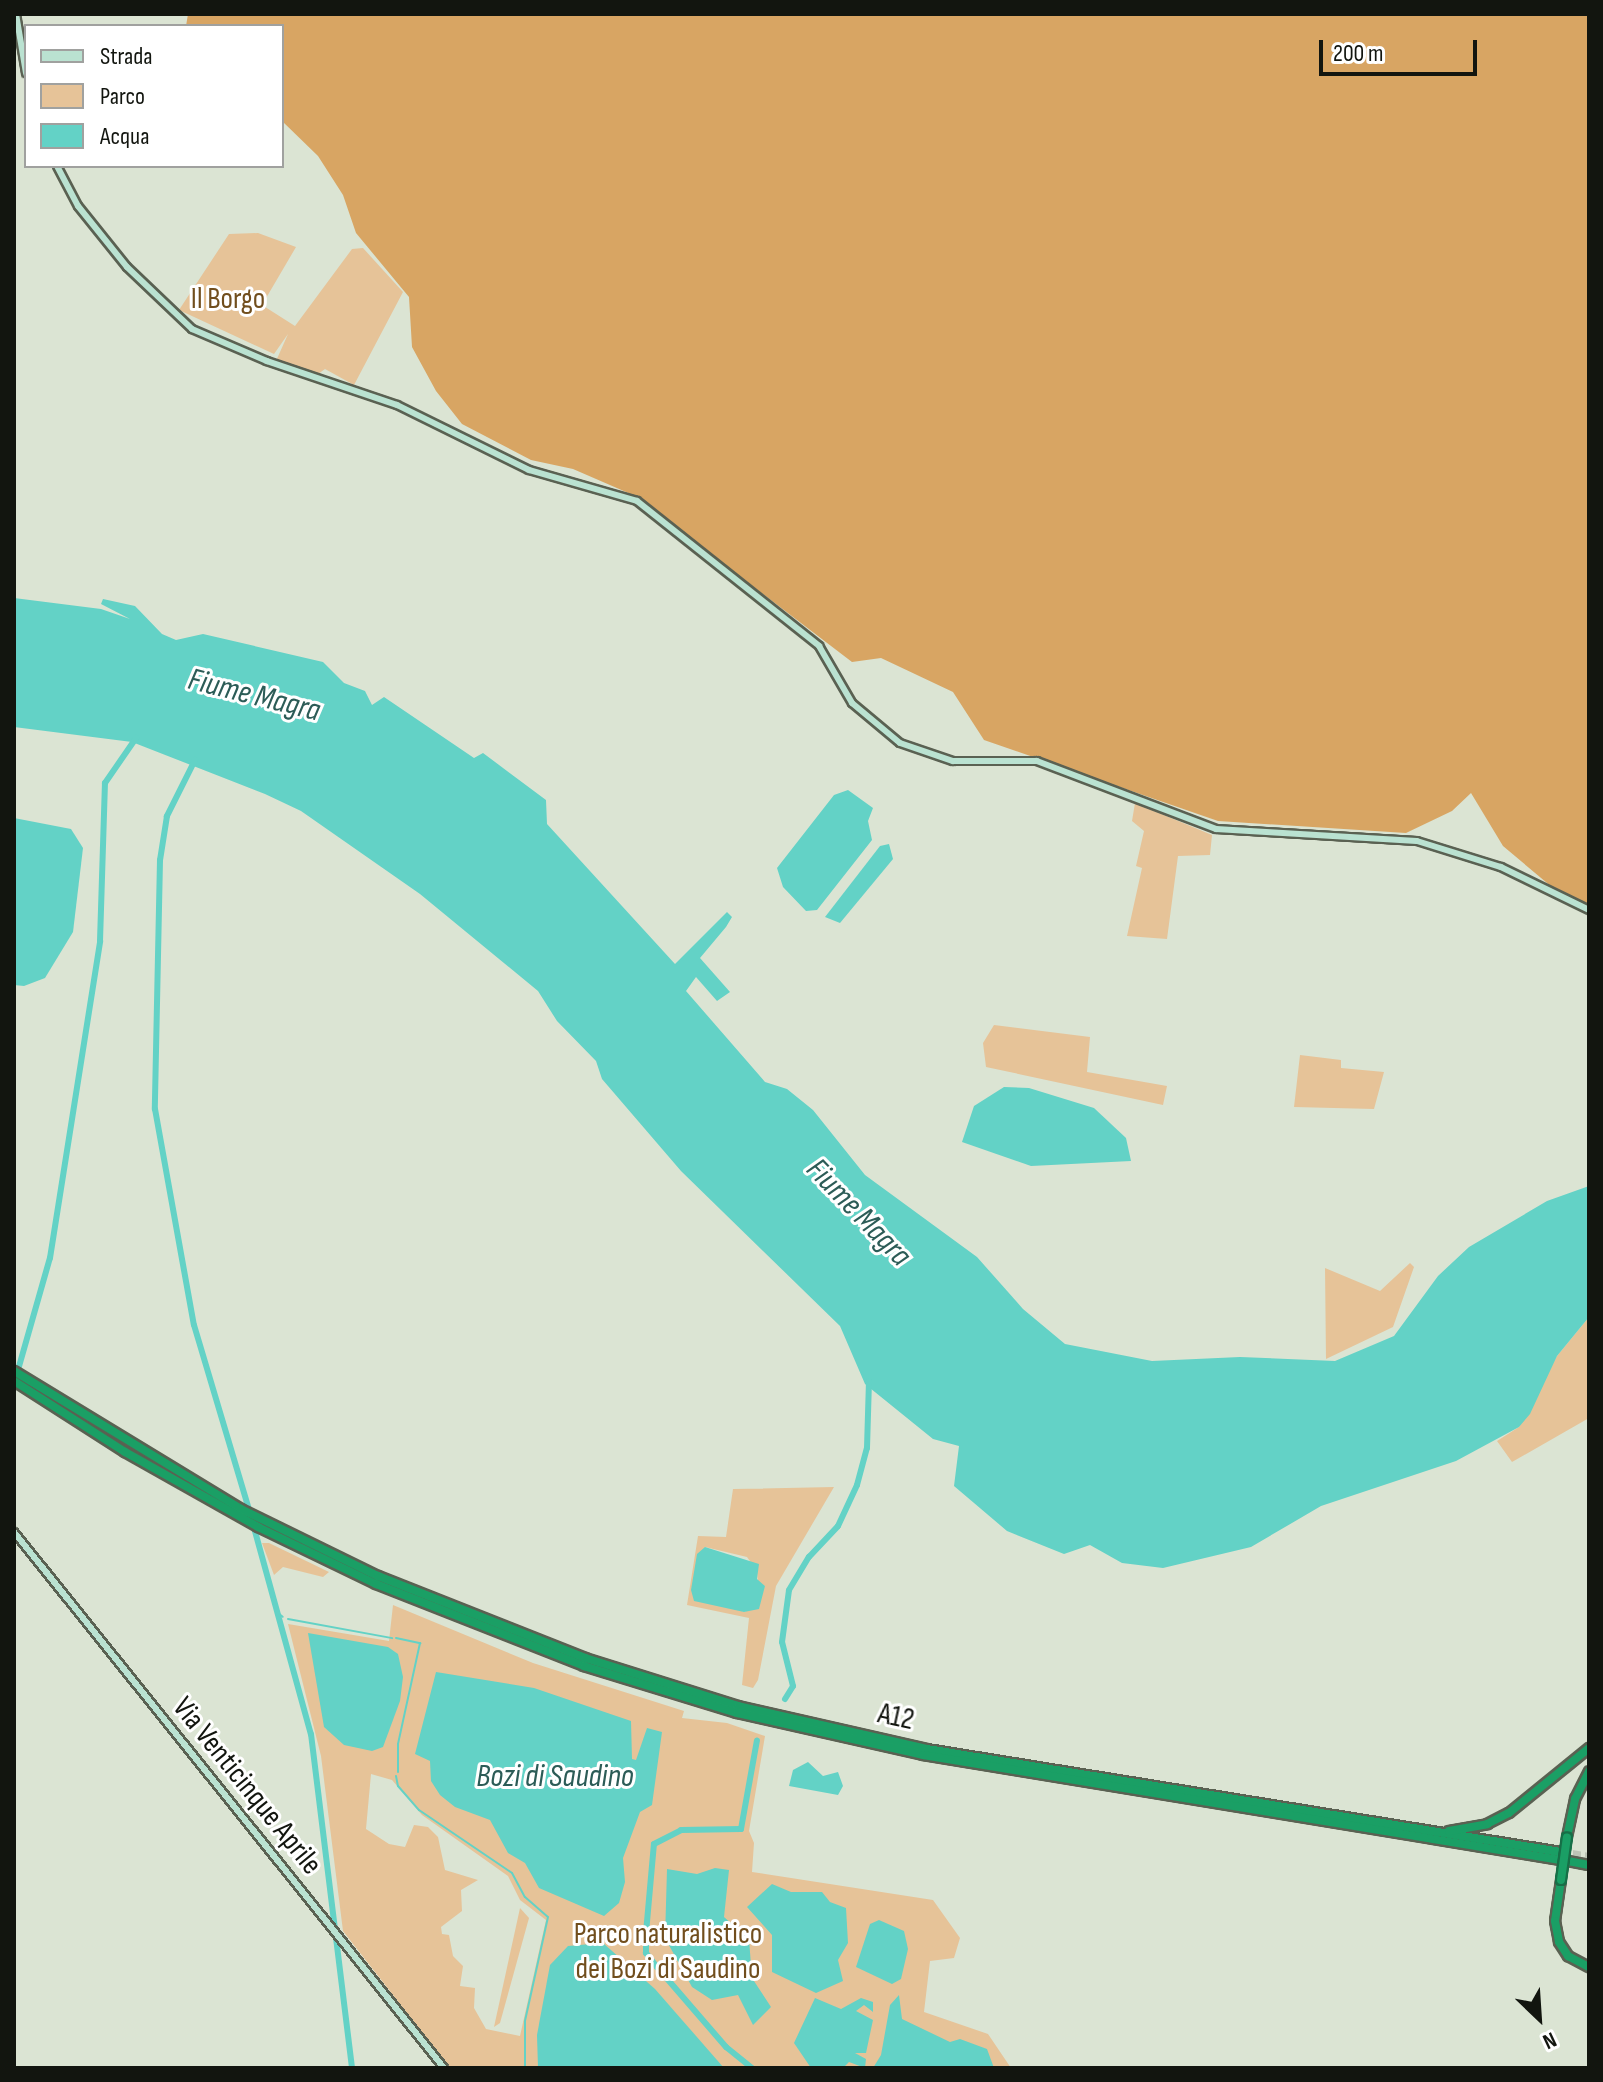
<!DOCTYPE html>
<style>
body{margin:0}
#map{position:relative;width:1603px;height:2082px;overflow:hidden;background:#dbe4d3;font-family:"Sofia Sans Condensed",sans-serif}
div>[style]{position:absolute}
.green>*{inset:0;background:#e6c398}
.forest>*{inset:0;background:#d8a563}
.water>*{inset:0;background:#63d2c6}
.stream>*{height:2px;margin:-1px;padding:0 1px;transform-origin:1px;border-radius:1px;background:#63d2c6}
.canal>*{height:6px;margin:-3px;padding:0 3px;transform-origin:3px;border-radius:3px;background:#63d2c6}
.highway-tunnel>*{height:8px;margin-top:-4px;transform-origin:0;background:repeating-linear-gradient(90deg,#bdc5b6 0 8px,transparent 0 12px)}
.roads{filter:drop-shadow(2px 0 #5a6152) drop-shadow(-2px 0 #5a6152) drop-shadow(0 2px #5a6152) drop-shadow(0 -2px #5a6152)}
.secondary>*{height:6px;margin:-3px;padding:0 3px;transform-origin:3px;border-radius:3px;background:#bae2d1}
.highway>*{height:8px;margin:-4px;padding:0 4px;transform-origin:4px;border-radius:4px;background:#1a9f65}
.bridges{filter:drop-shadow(2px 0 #176f47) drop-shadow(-2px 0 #176f47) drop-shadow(0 2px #176f47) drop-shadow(0 -2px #176f47)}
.highway-bridge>*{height:8px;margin:-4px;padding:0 4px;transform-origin:4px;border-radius:4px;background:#1a9f65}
span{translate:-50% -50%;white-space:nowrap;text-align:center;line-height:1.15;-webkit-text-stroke:6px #fff;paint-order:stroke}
.park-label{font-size:30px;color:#714e1d}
.street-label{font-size:30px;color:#12150f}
.water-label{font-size:32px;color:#2c5c57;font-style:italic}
.frame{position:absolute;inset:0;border:16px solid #12150f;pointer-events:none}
.legend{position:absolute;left:24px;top:24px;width:260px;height:144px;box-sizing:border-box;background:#fff;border:2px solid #a0a19f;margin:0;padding:10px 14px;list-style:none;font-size:24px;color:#12150f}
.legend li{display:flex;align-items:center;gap:16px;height:40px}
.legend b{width:40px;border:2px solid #a0a19f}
.north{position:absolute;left:1499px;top:1978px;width:80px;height:80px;-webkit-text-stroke:6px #fff;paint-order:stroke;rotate:155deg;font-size:22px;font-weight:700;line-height:32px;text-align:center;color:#12150f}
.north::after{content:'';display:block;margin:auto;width:28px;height:36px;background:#12150f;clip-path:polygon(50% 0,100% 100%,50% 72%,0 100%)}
.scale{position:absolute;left:1319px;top:40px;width:158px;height:36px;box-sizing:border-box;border:4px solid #12150f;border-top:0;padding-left:10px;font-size:24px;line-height:28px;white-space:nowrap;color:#12150f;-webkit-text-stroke:6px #fff;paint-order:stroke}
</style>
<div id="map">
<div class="green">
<i style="clip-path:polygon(258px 233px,296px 247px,262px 305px,295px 326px,352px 249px,363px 248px,403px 292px,354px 385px,325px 369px,318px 374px,276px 361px,288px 334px,274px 354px,179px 310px,229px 234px)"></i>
<i style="clip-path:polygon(1135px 803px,1212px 835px,1210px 855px,1178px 856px,1167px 939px,1127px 936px,1142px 868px,1136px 866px,1144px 831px,1132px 821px)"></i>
<i style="clip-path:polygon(994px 1025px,1090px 1037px,1087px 1072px,1167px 1086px,1163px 1105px,986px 1067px,983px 1043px)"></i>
<i style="clip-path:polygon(1300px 1055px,1341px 1060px,1341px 1068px,1384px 1072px,1374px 1109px,1294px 1107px)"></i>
<i style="clip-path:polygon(1410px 1263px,1414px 1267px,1393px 1327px,1326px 1359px,1325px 1268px,1380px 1291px)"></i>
<i style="clip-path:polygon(1589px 1317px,1589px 1418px,1512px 1462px,1497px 1441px,1519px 1427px,1557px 1356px)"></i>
<i style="clip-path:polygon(evenodd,834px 1487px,776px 1586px,758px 1680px,753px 1688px,742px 1685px,749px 1618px,687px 1605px,698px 1536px,726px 1537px,733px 1489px,834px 1487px,705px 1547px,747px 1557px,757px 1571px,758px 1584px,765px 1586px,745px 1612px,722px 1605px,705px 1547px)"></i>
<i style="clip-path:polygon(262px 1543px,269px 1543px,329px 1572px,323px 1577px,283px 1567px,274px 1575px)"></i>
<i style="clip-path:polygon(evenodd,393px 1605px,533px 1663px,684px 1711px,682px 1718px,727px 1723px,765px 1736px,749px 1831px,754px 1843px,752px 1872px,933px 1900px,960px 1938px,954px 1958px,930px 1961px,924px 2012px,988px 2034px,1011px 2068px,450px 2068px,343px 1931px,321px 1756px,288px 1624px,389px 1641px,393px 1605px,371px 1774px,392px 1780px,422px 1815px,508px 1876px,520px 1900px,546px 1920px,520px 2036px,486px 2029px,474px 2008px,475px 1988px,460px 1986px,463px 1966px,453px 1956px,449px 1935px,442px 1934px,441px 1927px,462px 1911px,461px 1890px,478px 1880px,445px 1870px,438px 1837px,428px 1827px,414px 1825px,405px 1847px,389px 1844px,366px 1829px,371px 1774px)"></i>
<i style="clip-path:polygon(520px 1908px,529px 1918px,500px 2023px,494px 2027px)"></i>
</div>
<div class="forest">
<i style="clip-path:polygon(188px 14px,1589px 14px,1589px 906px,1559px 893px,1503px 846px,1471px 793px,1452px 811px,1406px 833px,1218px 821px,984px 740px,953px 692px,881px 658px,852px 662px,633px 495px,573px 469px,531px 460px,462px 424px,436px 391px,412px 347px,409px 297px,356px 233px,343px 195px,318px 156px,282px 121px,282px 26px,186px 26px)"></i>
</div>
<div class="water">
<i style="clip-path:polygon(14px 598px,101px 609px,130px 619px,101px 604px,103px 599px,135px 606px,162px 634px,176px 640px,203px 634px,323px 662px,344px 683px,365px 691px,372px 705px,384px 697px,474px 758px,483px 753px,546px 800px,547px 824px,675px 964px,727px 912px,732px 917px,726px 927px,700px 958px,730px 992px,717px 1001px,696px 977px,686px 991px,765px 1082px,787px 1089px,813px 1110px,865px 1175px,977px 1257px,1023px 1309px,1065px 1344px,1152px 1361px,1240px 1357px,1335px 1361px,1394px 1336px,1438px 1276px,1469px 1247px,1547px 1201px,1589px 1186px,1589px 1317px,1557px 1356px,1530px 1414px,1519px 1427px,1456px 1461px,1321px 1506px,1251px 1547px,1163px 1568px,1122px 1563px,1090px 1545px,1064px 1554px,1007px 1531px,954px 1486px,959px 1446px,933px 1439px,865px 1384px,840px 1326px,681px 1171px,602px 1079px,596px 1061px,557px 1021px,538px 991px,420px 894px,301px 811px,265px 794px,132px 742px,14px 727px)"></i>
<i style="clip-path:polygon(848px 790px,873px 808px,868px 821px,872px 840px,817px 910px,806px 911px,783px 887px,777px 868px,834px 795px)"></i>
<i style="clip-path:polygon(14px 818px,71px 829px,83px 848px,73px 932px,45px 978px,24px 986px,14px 985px)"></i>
<i style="clip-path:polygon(889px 844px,893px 859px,840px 923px,825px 917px,880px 846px)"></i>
<i style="clip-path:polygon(1004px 1087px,1029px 1088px,1094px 1108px,1126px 1138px,1131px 1161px,1031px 1166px,962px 1142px,974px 1106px)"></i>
<i style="clip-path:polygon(705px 1547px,759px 1564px,757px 1579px,765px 1586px,759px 1609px,744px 1612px,694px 1601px,691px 1590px,697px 1554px)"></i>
<i style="clip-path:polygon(308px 1633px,388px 1647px,398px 1654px,403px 1677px,400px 1701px,383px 1747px,372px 1751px,344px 1745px,324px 1727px)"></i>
<i style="clip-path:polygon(436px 1672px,534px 1688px,631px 1721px,632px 1759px,636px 1760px,647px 1728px,662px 1732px,652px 1805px,640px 1812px,623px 1858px,625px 1882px,619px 1903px,604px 1916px,539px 1888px,525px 1863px,508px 1853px,490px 1820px,455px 1807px,440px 1795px,431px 1781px,430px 1761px,415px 1754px)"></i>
<i style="clip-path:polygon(808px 1762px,823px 1776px,838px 1772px,843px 1786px,838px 1795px,789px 1786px,793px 1770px)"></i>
<i style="clip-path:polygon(715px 1868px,729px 1870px,724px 1917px,749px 1939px,752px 1978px,771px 2007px,753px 2025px,738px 1995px,712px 2000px,692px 1987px,665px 1938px,667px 1869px,697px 1874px)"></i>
<i style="clip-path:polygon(772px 1884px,791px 1892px,822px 1892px,830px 1902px,846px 1908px,848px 1943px,838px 1960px,843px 1981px,816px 1993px,772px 1972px,772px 1935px,747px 1907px)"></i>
<i style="clip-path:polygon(879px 1920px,904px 1931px,908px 1949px,901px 1979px,892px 1984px,856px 1967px,870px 1924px)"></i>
<i style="clip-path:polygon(603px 1943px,655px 1989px,724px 2068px,538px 2068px,537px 2035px,550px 1965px,568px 1946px)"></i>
<i style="clip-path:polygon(899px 1995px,902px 2019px,950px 2042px,960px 2039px,987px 2049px,994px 2068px,873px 2068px,881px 2055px,890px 2005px)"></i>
<i style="clip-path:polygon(815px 1998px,841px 2009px,861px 1998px,873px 2002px,873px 2012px,864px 2005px,856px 2011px,873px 2020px,866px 2053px,855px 2053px,866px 2059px,865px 2068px,849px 2062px,843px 2068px,811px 2068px,794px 2043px)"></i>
</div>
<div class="stream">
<i style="left:278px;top:1613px;width:6px;rotate:39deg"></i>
<i style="left:288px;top:1619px;width:106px;rotate:10.4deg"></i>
<i style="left:396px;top:1638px;width:25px;rotate:12deg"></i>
<i style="left:420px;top:1643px;width:103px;rotate:102.3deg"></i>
<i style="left:398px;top:1744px;width:28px;rotate:90deg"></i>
<i style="left:396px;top:1776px;width:10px;rotate:79deg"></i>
<i style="left:398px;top:1786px;width:32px;rotate:49deg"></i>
<i style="left:419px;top:1810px;width:112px;rotate:34.1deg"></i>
<i style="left:512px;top:1873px;width:27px;rotate:62deg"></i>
<i style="left:525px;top:1897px;width:30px;rotate:41deg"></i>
<i style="left:548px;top:1917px;width:107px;rotate:102.5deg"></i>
<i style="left:525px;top:2021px;width:47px;rotate:90deg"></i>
</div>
<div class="canal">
<i style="left:195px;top:760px;width:63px;rotate:116.6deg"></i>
<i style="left:167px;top:816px;width:45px;rotate:99deg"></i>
<i style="left:160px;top:860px;width:249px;rotate:91.2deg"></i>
<i style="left:155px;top:1109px;width:219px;rotate:79.8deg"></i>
<i style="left:194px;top:1325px;width:196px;rotate:73.4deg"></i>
<i style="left:16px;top:1377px;width:124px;rotate:-74.1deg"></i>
<i style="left:50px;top:1258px;width:321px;rotate:-81deg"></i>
<i style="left:100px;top:941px;width:158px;rotate:-88.2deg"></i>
<i style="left:105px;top:783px;width:55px;rotate:-55.4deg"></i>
<i style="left:253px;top:1524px;width:218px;rotate:74.6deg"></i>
<i style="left:311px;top:1734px;width:337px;rotate:83deg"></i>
<i style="left:785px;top:1699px;width:15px;rotate:-58deg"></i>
<i style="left:793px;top:1686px;width:45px;rotate:-104deg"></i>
<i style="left:782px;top:1642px;width:52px;rotate:-82.3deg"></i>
<i style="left:789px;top:1590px;width:39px;rotate:-59deg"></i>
<i style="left:809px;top:1557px;width:42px;rotate:-46.9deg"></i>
<i style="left:838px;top:1526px;width:45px;rotate:-65.1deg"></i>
<i style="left:857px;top:1485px;width:38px;rotate:-75deg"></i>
<i style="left:867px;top:1448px;width:67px;rotate:-88.3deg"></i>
<i style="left:752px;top:2068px;width:33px;rotate:-141deg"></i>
<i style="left:726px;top:2047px;width:106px;rotate:-130.8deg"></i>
<i style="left:657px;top:1967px;width:18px;rotate:-128deg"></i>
<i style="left:646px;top:1953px;width:20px;rotate:-90deg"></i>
<i style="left:646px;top:1933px;width:89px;rotate:-84.9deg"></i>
<i style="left:654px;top:1844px;width:30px;rotate:-27deg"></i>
<i style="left:681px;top:1830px;width:60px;rotate:-1deg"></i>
<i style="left:741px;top:1829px;width:90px;rotate:-79.8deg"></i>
</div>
<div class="highway-tunnel">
<i style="left:1561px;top:1852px;width:28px;rotate:10deg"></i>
</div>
<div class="roads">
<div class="secondary">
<i style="left:16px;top:14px;width:60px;rotate:80.4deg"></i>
<i style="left:57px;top:166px;width:45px;rotate:62.3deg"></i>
<i style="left:78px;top:206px;width:78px;rotate:51.2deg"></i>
<i style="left:127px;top:267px;width:90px;rotate:43.6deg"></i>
<i style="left:192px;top:329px;width:82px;rotate:23.1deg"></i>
<i style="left:267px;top:361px;width:137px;rotate:18.7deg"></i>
<i style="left:397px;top:405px;width:147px;rotate:26.2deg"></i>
<i style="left:529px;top:470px;width:112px;rotate:16deg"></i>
<i style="left:637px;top:501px;width:233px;rotate:38.5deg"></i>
<i style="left:819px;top:646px;width:66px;rotate:59.9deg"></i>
<i style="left:852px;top:703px;width:62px;rotate:39.8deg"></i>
<i style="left:900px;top:743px;width:56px;rotate:18.8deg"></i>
<i style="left:953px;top:761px;width:84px"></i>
<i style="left:1037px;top:761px;width:191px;rotate:20.8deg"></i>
<i style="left:1216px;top:829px;width:201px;rotate:3.4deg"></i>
<i style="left:1417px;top:841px;width:88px;rotate:17.2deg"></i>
<i style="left:1501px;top:867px;width:98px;rotate:26deg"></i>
<i style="left:14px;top:1532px;width:687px;rotate:51.26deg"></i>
</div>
<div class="highway">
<i style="left:14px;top:1371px;width:266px;rotate:31.3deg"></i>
<i style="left:241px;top:1509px;width:153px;rotate:26.1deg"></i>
<i style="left:378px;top:1576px;width:223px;rotate:21.6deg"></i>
<i style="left:585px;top:1658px;width:160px;rotate:17.4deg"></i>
<i style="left:738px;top:1706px;width:194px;rotate:12.8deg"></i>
<i style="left:927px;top:1749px;width:642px;rotate:9.23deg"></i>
<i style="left:14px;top:1381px;width:132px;rotate:32.6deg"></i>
<i style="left:125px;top:1452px;width:153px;rotate:29.4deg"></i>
<i style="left:258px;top:1527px;width:131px;rotate:25.8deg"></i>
<i style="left:376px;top:1584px;width:224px;rotate:21.5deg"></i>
<i style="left:584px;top:1666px;width:160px;rotate:17.1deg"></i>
<i style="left:737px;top:1713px;width:191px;rotate:12.7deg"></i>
<i style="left:923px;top:1755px;width:646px;rotate:9.36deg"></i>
<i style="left:1449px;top:1831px;width:39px;rotate:-10deg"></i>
<i style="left:1487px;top:1824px;width:25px;rotate:-27deg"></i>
<i style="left:1509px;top:1813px;width:103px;rotate:-39.1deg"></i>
<i style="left:1567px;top:1837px;width:39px;rotate:-78deg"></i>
<i style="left:1575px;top:1799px;width:31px;rotate:-63deg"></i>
<i style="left:1568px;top:1861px;width:21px;rotate:11deg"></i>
<i style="left:1561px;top:1880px;width:41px;rotate:98.3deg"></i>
<i style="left:1555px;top:1921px;width:21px;rotate:79deg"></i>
<i style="left:1559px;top:1942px;width:17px;rotate:57deg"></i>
<i style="left:1568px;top:1956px;width:24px;rotate:28deg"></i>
</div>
</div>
<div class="bridges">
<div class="highway-bridge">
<i style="left:1561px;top:1880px;width:43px;rotate:-82.1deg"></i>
</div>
</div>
<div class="park-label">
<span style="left:228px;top:299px">Il Borgo</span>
<span style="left:668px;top:1951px">Parco naturalistico<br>dei Bozi di Saudino</span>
</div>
<div class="street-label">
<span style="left:896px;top:1717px;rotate:12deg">A12</span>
<span style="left:247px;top:1786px;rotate:51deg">Via Venticinque Aprile</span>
</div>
<div class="water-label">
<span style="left:254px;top:696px;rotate:14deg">Fiume Magra</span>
<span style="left:858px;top:1213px;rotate:46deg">Fiume Magra</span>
<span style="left:555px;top:1777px">Bozi di Saudino</span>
</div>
<div class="frame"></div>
<ul class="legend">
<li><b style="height:10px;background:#bae2d1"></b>Strada</li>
<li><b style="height:22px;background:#e6c398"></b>Parco</li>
<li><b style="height:22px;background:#63d2c6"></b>Acqua</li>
</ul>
<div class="north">N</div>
<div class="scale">200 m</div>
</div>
